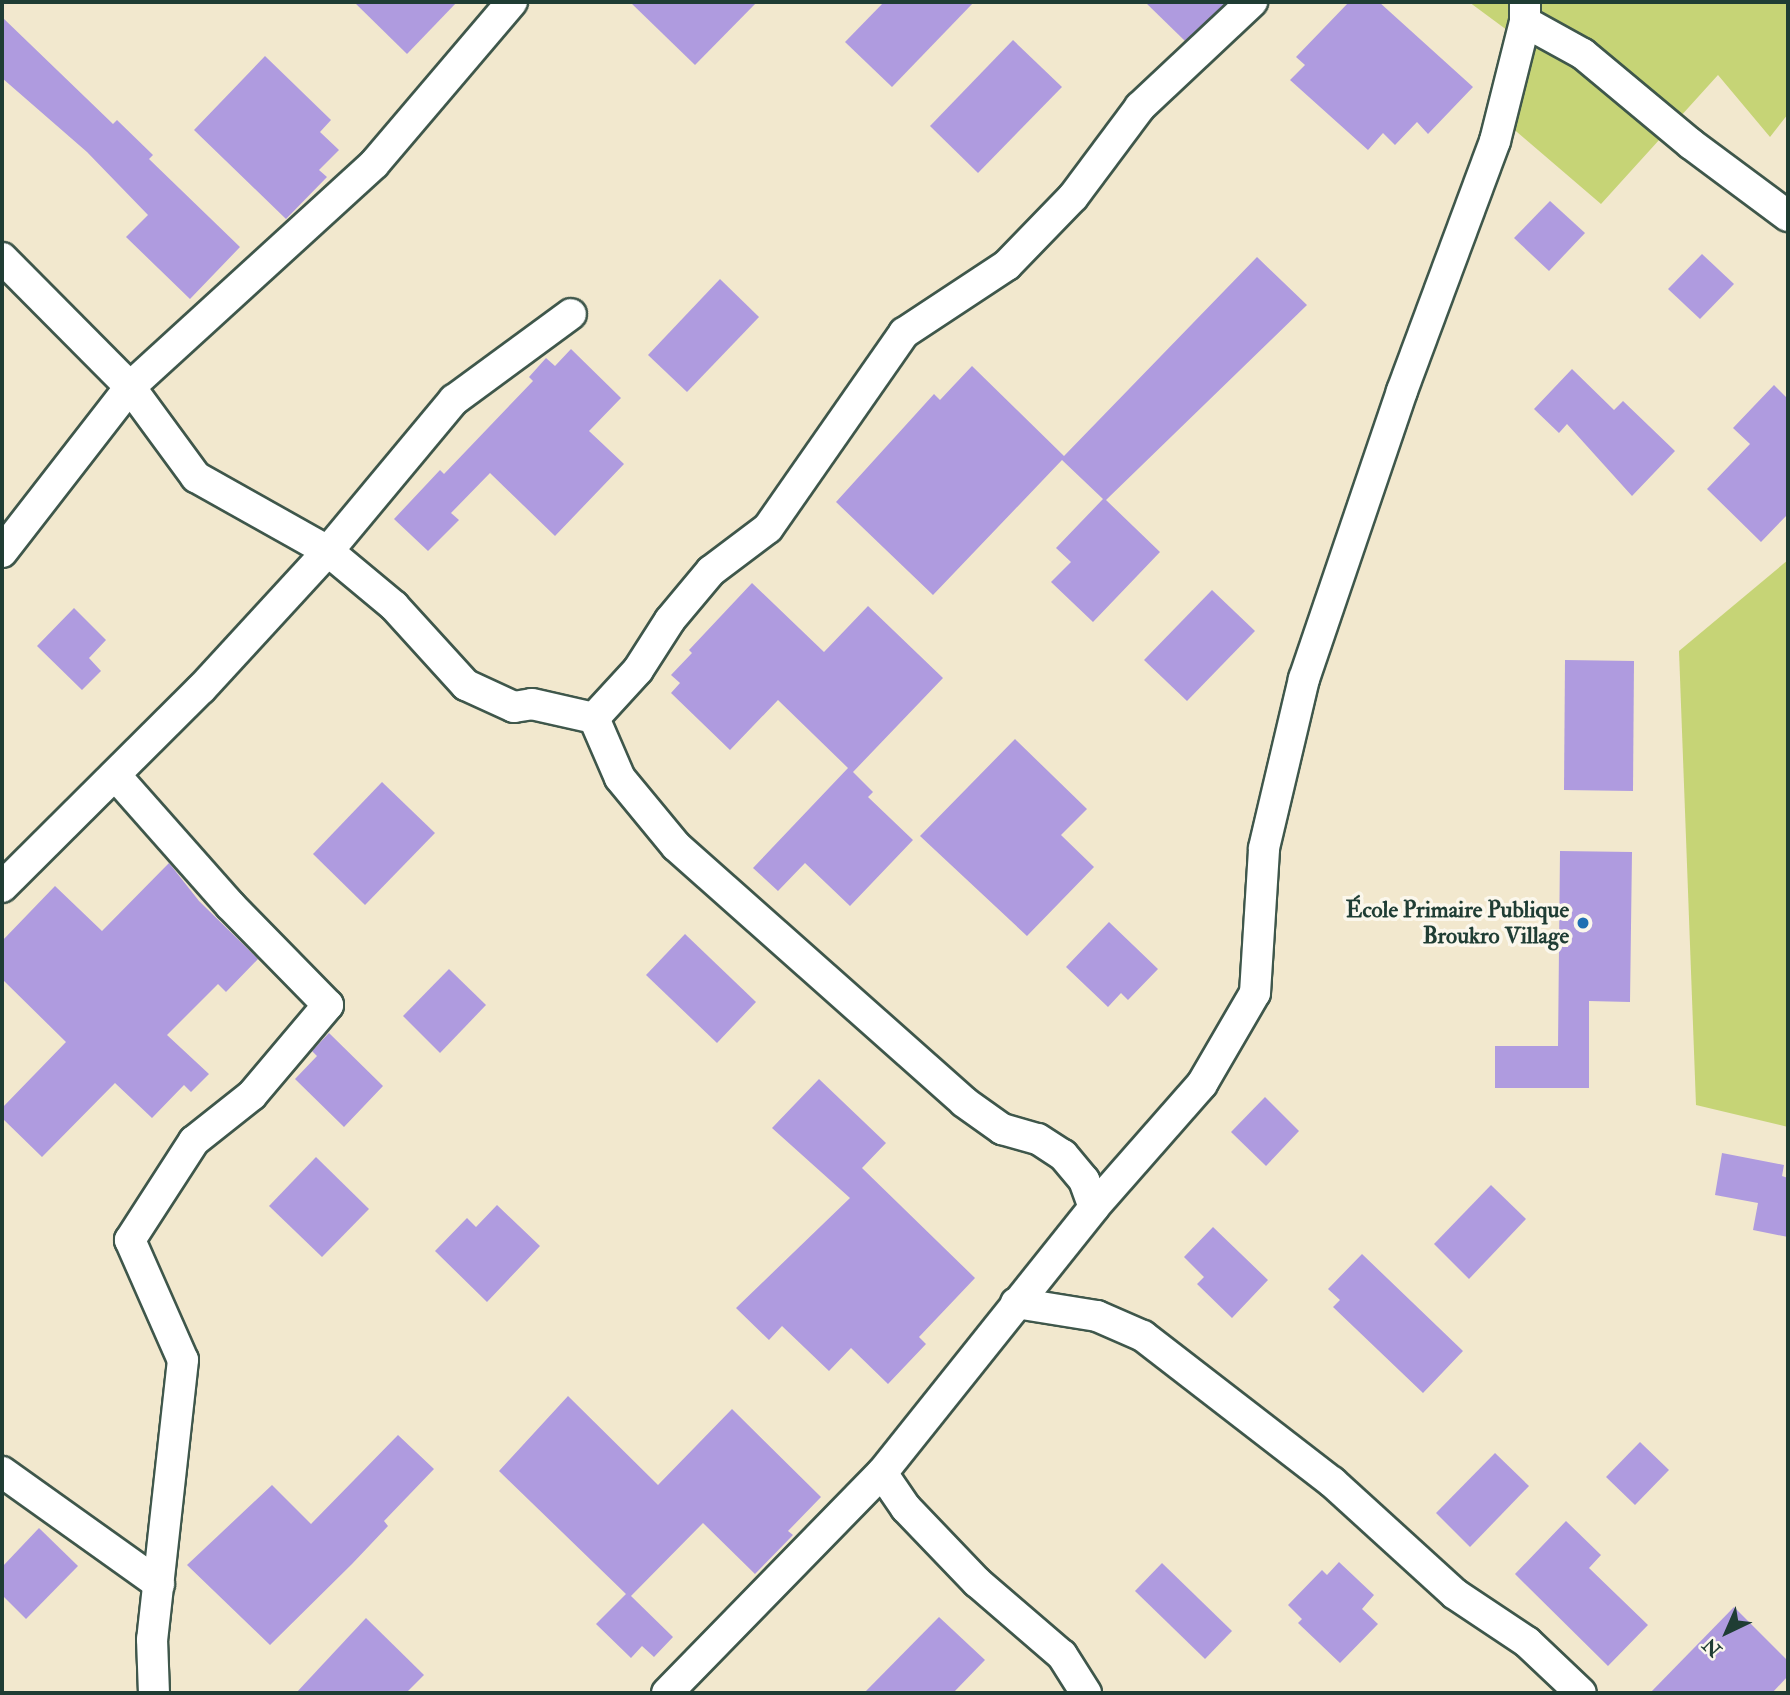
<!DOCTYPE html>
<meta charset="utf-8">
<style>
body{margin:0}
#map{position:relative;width:1790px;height:1695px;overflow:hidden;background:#f2e8ce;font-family:"IM FELL Double Pica",serif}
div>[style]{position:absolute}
.green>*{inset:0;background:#c6d476}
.building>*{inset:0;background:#af9bdf}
.roads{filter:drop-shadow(2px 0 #3f574b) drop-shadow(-2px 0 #3f574b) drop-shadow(0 2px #3f574b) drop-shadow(0 -2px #3f574b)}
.street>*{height:30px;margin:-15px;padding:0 15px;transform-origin:15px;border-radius:15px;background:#fff}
.dots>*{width:19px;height:19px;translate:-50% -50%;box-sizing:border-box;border:4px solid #fbf7ec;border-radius:50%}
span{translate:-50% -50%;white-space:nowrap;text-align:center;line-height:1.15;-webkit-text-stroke:7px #fbf7ec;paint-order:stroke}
.poi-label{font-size:23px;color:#1f3d34;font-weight:700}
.right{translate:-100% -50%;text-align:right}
.frame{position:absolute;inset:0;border:4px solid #1f3d34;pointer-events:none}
.north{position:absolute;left:1692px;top:1597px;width:70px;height:70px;-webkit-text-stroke:5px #fbf7ec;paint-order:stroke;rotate:224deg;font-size:19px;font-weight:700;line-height:28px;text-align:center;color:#1f3d34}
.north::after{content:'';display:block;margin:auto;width:24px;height:32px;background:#1f3d34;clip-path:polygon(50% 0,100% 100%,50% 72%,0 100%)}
</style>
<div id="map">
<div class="green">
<i style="clip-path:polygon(1469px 2px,1788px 2px,1788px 114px,1770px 137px,1718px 75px,1601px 204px,1510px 126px,1515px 36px)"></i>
<i style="clip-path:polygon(1788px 560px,1788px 1127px,1696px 1105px,1679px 651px)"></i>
</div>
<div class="building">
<i style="clip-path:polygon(354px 2px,457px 2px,407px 54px)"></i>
<i style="clip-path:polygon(630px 2px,757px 2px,695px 65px)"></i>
<i style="clip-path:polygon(884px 2px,974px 2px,892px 87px,845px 42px)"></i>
<i style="clip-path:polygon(1145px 2px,1227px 2px,1185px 41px)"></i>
<i style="clip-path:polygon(1349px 2px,1379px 2px,1473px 87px,1428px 134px,1417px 122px,1395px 145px,1383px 133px,1368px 150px,1290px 80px,1305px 65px,1296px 57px)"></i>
<i style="clip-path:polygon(2px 17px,113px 124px,117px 120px,153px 155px,149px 159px,240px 247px,190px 299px,126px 237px,148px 215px,87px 152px,2px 78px)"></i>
<i style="clip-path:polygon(1013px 40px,1062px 87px,978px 173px,930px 126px)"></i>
<i style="clip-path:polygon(265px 56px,331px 120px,320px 132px,339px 150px,319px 170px,327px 177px,286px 219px,194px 130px)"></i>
<i style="clip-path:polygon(1550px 201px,1585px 233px,1549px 271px,1514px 238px)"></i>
<i style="clip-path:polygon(1702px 254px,1734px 284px,1700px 319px,1668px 289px)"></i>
<i style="clip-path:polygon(1257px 257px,1307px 305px,1106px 500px,1160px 552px,1093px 622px,1051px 582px,1071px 562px,1056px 548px,1103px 499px,1062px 460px,933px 595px,836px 502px,934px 394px,940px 400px,972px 366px,1064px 456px)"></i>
<i style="clip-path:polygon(720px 279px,759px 317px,687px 392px,648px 355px)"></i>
<i style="clip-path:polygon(571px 349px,621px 398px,589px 431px,624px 464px,555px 536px,490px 473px,451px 513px,459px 520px,428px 551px,394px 519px,440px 470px,444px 474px,533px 381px,529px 377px,546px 358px,555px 366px)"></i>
<i style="clip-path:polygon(1572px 369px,1614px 410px,1623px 401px,1675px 451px,1632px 496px,1567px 424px,1559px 433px,1534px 409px)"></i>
<i style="clip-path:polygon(1774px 385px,1788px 399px,1788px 514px,1761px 542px,1707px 489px,1750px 444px,1733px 428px)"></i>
<i style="clip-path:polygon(752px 583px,824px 652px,868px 606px,943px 678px,853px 772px,873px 792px,868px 797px,913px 840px,850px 906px,805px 863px,778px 891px,753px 868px,848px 768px,778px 700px,730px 750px,671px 693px,680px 683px,671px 675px,692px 653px,689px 650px)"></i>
<i style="clip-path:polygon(1212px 590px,1255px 631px,1187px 701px,1144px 660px)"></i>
<i style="clip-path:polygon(74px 608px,106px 640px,89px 658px,101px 671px,82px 690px,37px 646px)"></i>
<i style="clip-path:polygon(1565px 660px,1634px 661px,1633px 791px,1564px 790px)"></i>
<i style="clip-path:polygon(1015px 739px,1087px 809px,1061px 835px,1094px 867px,1027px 936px,920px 836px)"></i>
<i style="clip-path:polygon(382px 782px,435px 833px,365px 905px,313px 854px)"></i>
<i style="clip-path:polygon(1560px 851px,1632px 852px,1630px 1002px,1589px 1001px,1589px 1088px,1495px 1088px,1495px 1046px,1558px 1046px)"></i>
<i style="clip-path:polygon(169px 863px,199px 901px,258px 959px,226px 992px,218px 984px,167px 1035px,209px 1074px,191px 1092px,184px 1085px,152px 1118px,115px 1083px,42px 1157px,2px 1118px,2px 1108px,66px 1042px,2px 979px,2px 941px,55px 886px,102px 931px)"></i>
<i style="clip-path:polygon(1109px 922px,1158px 969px,1128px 1000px,1121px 993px,1108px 1007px,1066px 967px)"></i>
<i style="clip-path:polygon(685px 934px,756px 1002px,717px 1043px,646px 975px)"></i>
<i style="clip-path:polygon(449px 969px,486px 1005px,440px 1053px,403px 1016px)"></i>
<i style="clip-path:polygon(329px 1033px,383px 1086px,344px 1127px,295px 1079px,317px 1056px,312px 1051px)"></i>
<i style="clip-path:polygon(819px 1079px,886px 1143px,862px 1168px,975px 1278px,919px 1337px,926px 1344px,888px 1384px,851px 1348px,829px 1371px,782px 1326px,769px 1340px,736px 1308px,850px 1198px,772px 1128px)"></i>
<i style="clip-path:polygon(1265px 1097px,1299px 1131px,1266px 1166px,1231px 1132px)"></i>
<i style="clip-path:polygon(1722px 1153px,1784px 1165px,1782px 1176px,1788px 1178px,1788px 1237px,1753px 1230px,1758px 1203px,1715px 1195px)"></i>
<i style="clip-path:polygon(316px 1157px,369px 1209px,322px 1257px,269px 1206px)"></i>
<i style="clip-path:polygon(1491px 1185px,1526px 1219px,1469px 1279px,1434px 1244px)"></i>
<i style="clip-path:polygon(497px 1205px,540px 1246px,487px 1302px,435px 1251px,467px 1218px,476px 1227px)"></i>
<i style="clip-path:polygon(1213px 1227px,1268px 1280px,1232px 1318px,1197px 1284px,1204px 1277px,1184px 1257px)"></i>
<i style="clip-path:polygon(1362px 1254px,1463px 1351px,1423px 1393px,1333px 1307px,1340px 1300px,1328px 1289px)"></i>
<i style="clip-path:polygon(568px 1396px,658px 1485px,732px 1409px,821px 1497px,788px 1531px,793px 1535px,755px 1574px,703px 1523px,631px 1596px,673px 1637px,654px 1657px,642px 1646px,631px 1658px,596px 1624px,626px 1594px,499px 1471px)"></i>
<i style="clip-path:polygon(398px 1435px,434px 1469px,384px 1521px,388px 1526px,352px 1564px,270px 1645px,187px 1565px,272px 1485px,311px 1524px)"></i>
<i style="clip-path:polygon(1640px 1442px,1669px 1470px,1635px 1505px,1606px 1477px)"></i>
<i style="clip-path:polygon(1495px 1453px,1529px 1486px,1470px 1547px,1436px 1513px)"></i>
<i style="clip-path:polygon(1566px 1521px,1601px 1555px,1589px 1568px,1648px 1625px,1608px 1666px,1515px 1574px)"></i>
<i style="clip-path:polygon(39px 1528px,78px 1566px,26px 1619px,2px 1595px,2px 1567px)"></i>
<i style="clip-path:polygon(1339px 1562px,1374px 1595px,1362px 1609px,1378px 1624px,1340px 1663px,1298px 1623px,1302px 1619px,1288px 1605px,1322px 1570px,1327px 1575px)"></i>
<i style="clip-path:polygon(1162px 1563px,1232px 1631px,1205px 1659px,1135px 1591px)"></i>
<i style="clip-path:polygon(1734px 1607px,1788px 1661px,1788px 1676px,1772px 1693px,1650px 1693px)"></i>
<i style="clip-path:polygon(939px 1617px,985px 1660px,953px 1693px,864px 1693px)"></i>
<i style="clip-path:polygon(366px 1618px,424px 1675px,406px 1693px,296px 1693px)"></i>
</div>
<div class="roads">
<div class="street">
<i style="left:1525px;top:22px;width:66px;rotate:28.9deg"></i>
<i style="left:1583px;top:54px;width:141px;rotate:39.8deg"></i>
<i style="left:1691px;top:144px;width:121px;rotate:36.6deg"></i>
<i style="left:2px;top:258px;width:182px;rotate:45.2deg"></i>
<i style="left:130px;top:387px;width:112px;rotate:53.7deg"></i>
<i style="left:196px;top:477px;width:151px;rotate:29.3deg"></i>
<i style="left:328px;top:551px;width:86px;rotate:39.8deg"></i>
<i style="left:394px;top:606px;width:107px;rotate:47.7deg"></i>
<i style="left:466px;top:685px;width:53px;rotate:24.6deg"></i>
<i style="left:514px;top:707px;width:18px;rotate:-9deg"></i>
<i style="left:532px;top:704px;width:64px;rotate:12.7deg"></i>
<i style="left:594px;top:718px;width:65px;rotate:66.6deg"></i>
<i style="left:620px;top:778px;width:88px;rotate:50.5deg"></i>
<i style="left:676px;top:846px;width:385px;rotate:41.6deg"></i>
<i style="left:964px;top:1102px;width:47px;rotate:35.4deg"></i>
<i style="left:1002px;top:1129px;width:37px;rotate:16deg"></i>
<i style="left:1038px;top:1139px;width:30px;rotate:33deg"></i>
<i style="left:1063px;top:1155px;width:33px;rotate:50deg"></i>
<i style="left:1084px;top:1180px;width:29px;rotate:70deg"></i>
<i style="left:2px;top:552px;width:209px;rotate:-52.2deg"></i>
<i style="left:130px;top:387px;width:331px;rotate:-42.4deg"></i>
<i style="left:374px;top:164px;width:213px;rotate:-49.6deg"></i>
<i style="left:594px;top:718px;width:65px;rotate:-47.5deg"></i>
<i style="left:638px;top:670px;width:59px;rotate:-57.4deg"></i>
<i style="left:670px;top:620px;width:64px;rotate:-50.1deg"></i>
<i style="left:711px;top:571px;width:71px;rotate:-37deg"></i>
<i style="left:768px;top:528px;width:238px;rotate:-55.1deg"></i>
<i style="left:904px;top:333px;width:123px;rotate:-33.4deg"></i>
<i style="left:1007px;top:265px;width:95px;rotate:-45.9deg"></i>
<i style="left:1073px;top:197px;width:112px;rotate:-53.3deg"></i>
<i style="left:1140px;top:107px;width:154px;rotate:-43.2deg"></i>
<i style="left:115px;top:775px;width:174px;rotate:48.5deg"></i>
<i style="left:230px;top:905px;width:140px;rotate:45.6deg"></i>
<i style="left:328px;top:1005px;width:118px;rotate:130.2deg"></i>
<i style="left:252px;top:1095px;width:74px;rotate:141.6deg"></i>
<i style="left:194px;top:1141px;width:118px;rotate:122.9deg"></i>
<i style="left:130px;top:1240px;width:131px;rotate:66.2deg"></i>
<i style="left:183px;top:1360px;width:281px;rotate:96.3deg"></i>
<i style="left:152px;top:1639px;width:54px;rotate:87.9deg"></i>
<i style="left:2px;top:887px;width:281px;rotate:-44.9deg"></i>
<i style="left:201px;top:689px;width:188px;rotate:-47.4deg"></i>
<i style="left:328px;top:551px;width:197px;rotate:-50.2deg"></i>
<i style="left:454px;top:400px;width:145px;rotate:-36.3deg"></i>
<i style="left:1016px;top:1303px;width:82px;rotate:9.1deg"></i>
<i style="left:1097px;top:1316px;width:50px;rotate:23.5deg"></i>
<i style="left:1143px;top:1336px;width:239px;rotate:37.7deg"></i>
<i style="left:1332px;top:1482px;width:166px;rotate:42.3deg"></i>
<i style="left:1455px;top:1594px;width:87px;rotate:33.7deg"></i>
<i style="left:1527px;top:1642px;width:74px;rotate:43.4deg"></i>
<i style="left:2px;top:1472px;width:193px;rotate:35.5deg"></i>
<i style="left:882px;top:1473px;width:42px;rotate:55.6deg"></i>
<i style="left:906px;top:1508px;width:103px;rotate:46.2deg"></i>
<i style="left:977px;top:1582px;width:112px;rotate:40.7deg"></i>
<i style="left:1062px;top:1655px;width:45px;rotate:57.7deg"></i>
<i style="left:667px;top:1693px;width:308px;rotate:-45.7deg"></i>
<i style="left:882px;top:1473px;width:340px;rotate:-51.4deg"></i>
<i style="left:1094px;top:1207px;width:164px;rotate:-48.7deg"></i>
<i style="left:1202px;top:1084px;width:105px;rotate:-59.8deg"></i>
<i style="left:1255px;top:993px;width:145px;rotate:-86.4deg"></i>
<i style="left:1264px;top:848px;width:174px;rotate:-76.7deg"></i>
<i style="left:1304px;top:679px;width:304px;rotate:-71.2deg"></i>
<i style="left:1402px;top:391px;width:267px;rotate:-69.6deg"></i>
<i style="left:1495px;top:141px;width:123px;rotate:-75.9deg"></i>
<i style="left:1525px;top:22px;width:20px;rotate:-90deg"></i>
</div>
</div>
<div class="dots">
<i style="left:1583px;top:923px;background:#1f6fb2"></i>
</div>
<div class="poi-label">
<span class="right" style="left:1569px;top:923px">École Primaire Publique<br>Broukro Village</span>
</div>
<div class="frame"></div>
<div class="north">N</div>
</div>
